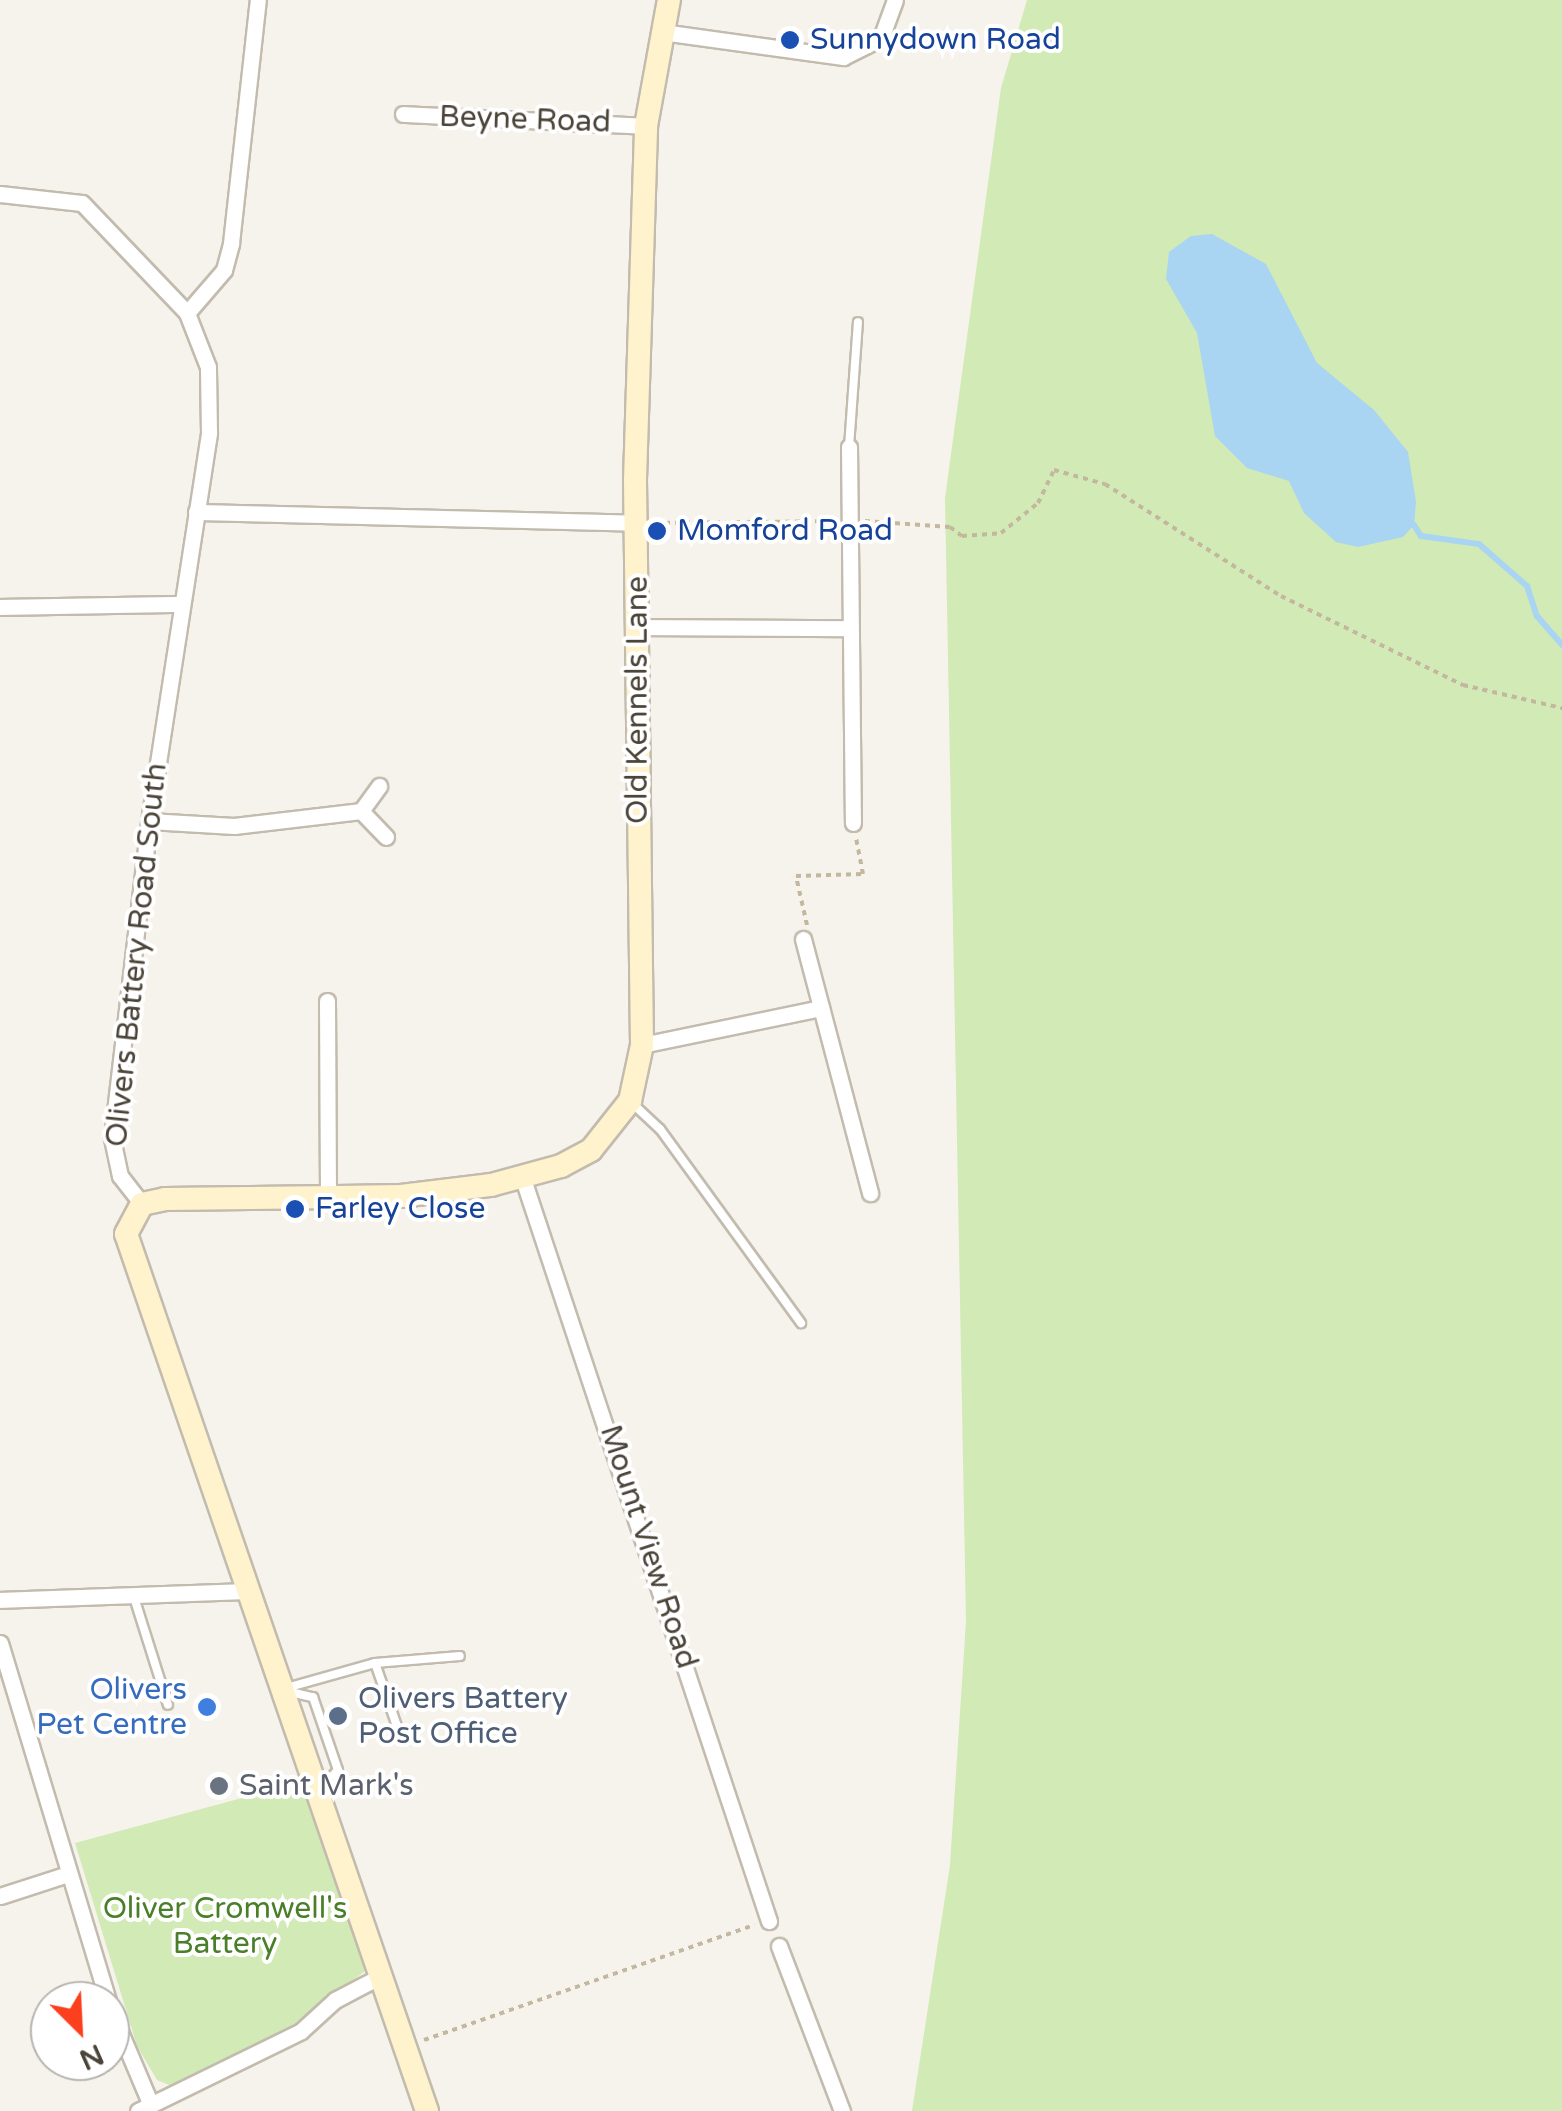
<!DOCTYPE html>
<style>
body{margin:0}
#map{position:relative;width:1562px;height:2111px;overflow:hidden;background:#f6f3ec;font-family:"Varela Round",sans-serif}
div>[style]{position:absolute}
.green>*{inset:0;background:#d2eab5}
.water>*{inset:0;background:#a9d4f2}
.stream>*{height:6px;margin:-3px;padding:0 3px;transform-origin:3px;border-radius:3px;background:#a9d4f2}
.path>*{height:4px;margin-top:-2px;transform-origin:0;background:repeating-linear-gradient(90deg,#c4b79f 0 5px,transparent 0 10px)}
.roads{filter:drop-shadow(2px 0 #c2bbae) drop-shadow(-2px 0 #c2bbae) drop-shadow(0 2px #c2bbae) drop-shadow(0 -2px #c2bbae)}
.lane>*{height:8px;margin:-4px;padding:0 4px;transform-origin:4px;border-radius:4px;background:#fff}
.street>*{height:15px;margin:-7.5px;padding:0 7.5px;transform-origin:7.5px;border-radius:7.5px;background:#fff}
.secondary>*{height:22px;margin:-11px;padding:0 11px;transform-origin:11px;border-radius:11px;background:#fff3cd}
.dots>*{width:28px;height:28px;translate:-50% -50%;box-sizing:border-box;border:5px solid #fff;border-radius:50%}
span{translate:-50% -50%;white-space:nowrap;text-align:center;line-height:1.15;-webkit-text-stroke:8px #fff;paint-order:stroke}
.transit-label{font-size:30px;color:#164399}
.left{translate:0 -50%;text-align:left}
.street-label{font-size:30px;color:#4b4439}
.shop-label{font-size:30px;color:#366cbe}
.right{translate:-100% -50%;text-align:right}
.service-label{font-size:30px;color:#4e5e75}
.worship-label{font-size:30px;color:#5b616d}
.park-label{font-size:30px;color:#4a7f2a}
.north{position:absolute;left:30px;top:1981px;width:100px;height:100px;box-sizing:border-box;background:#fff;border:2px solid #b7b4b0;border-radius:50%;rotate:156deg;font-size:28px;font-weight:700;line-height:40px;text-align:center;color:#4b4439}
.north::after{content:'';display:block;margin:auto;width:35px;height:45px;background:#fc3f1d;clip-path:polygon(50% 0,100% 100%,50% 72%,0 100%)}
</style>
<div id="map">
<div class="green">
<i style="clip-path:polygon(1027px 0,1562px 0,1562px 2111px,912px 2111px,950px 1865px,966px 1621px,945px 498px,1001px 88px)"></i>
<i style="clip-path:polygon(301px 1782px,368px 1969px,266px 2045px,174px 2087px,157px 2080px,137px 2046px,75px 1843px)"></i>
</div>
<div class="water">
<i style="clip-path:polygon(1212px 234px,1266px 264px,1317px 363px,1374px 410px,1408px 452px,1416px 502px,1414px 525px,1403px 537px,1358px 547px,1336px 542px,1304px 513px,1289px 481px,1247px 468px,1215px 436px,1197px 333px,1166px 279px,1169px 252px,1191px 236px)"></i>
</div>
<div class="stream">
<i style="left:1414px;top:525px;width:13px;rotate:58deg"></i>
<i style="left:1421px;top:536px;width:59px;rotate:7.9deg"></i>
<i style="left:1479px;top:544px;width:64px;rotate:41.2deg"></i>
<i style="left:1527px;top:586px;width:32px;rotate:72deg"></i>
<i style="left:1537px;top:616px;width:38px;rotate:49deg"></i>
</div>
<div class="path">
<i style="left:865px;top:521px;width:85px;rotate:4deg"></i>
<i style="left:950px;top:527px;width:15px;rotate:37deg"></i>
<i style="left:962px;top:536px;width:39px;rotate:-4deg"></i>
<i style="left:1001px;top:533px;width:48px;rotate:-39deg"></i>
<i style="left:1038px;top:503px;width:37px;rotate:-64deg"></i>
<i style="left:1054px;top:470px;width:53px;rotate:15.4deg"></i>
<i style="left:1105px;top:484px;width:209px;rotate:32.5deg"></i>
<i style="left:1281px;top:596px;width:203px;rotate:26.1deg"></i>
<i style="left:1463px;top:685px;width:102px;rotate:13.1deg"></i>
<i style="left:655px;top:523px;width:180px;rotate:-0.6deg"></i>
<i style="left:807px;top:925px;width:50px;rotate:-102.7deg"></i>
<i style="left:796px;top:876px;width:67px;rotate:-1.7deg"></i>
<i style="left:863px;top:874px;width:37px;rotate:-101deg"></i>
<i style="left:424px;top:2040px;width:350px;rotate:-19.2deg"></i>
</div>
<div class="roads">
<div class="lane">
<i style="left:849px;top:447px;width:125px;rotate:-85.9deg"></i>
<i style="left:633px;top:1104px;width:37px;rotate:43deg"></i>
<i style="left:660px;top:1129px;width:240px;rotate:54deg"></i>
<i style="left:133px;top:1594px;width:116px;rotate:72.5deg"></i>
<i style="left:375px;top:1663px;width:70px;rotate:70.8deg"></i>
<i style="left:286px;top:1688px;width:92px;rotate:-15.7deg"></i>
<i style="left:375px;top:1663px;width:85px;rotate:-4.7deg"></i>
<i style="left:286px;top:1691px;width:28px;rotate:13deg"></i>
<i style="left:313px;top:1697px;width:77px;rotate:71.1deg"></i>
<i style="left:338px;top:1770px;width:26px;rotate:133deg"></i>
</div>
<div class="street">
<i style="left:662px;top:32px;width:183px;rotate:7.9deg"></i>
<i style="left:843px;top:57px;width:42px;rotate:-26.6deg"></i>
<i style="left:881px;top:38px;width:40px;rotate:-69.8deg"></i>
<i style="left:403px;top:114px;width:243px;rotate:2.8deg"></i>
<i style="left:0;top:194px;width:82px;rotate:6.3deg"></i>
<i style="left:82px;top:203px;width:152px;rotate:46.3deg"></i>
<i style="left:849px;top:447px;width:376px;rotate:89.4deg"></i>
<i style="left:196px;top:512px;width:443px;rotate:1.4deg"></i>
<i style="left:0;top:607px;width:180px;rotate:-1deg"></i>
<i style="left:639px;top:627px;width:209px;rotate:0.3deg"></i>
<i style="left:361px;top:811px;width:31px;rotate:-54deg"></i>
<i style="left:149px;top:821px;width:85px;rotate:3.4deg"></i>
<i style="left:234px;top:826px;width:128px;rotate:-6.7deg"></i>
<i style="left:361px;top:811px;width:36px;rotate:46deg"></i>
<i style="left:803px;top:939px;width:263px;rotate:75.2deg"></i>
<i style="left:327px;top:1001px;width:193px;rotate:89.7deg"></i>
<i style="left:642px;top:1045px;width:183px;rotate:-11.7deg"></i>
<i style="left:522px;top:1176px;width:785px;rotate:71.66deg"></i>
<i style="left:142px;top:1204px;width:36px;rotate:-128deg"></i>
<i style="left:120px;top:1176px;width:40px;rotate:-102deg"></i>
<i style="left:112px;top:1137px;width:318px;rotate:-83.3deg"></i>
<i style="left:149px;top:821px;width:393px;rotate:-81.2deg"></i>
<i style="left:209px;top:433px;width:66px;rotate:-90.9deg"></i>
<i style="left:208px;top:367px;width:58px;rotate:-111.3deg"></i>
<i style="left:187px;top:313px;width:57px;rotate:-49.3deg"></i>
<i style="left:224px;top:270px;width:28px;rotate:-75deg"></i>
<i style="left:231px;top:243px;width:244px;rotate:-83.7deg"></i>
<i style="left:0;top:1600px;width:246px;rotate:-2.1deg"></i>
<i style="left:0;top:1643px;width:374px;rotate:73.2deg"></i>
<i style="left:0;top:1896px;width:71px;rotate:-17.9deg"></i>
<i style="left:779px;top:1946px;width:177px;rotate:69.1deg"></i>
<i style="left:110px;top:2008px;width:105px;rotate:67.1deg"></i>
<i style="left:138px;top:2111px;width:182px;rotate:-26.1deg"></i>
<i style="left:301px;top:2031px;width:46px;rotate:-42.4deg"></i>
<i style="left:335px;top:2000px;width:52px;rotate:-27.6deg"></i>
</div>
<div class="secondary">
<i style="left:427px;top:2111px;width:927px;rotate:-108.94deg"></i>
<i style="left:126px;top:1234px;width:34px;rotate:-62deg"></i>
<i style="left:142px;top:1204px;width:24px;rotate:-12deg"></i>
<i style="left:165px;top:1199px;width:236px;rotate:-0.7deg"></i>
<i style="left:401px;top:1196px;width:91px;rotate:-7deg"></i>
<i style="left:491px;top:1185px;width:73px;rotate:-15.2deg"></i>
<i style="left:561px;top:1166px;width:34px;rotate:-28deg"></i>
<i style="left:591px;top:1150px;width:63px;rotate:-51.5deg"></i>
<i style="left:630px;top:1101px;width:57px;rotate:-77.9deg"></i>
<i style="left:642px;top:1045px;width:565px;rotate:-90.71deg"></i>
<i style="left:635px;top:480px;width:354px;rotate:-88.2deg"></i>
<i style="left:646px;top:126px;width:128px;rotate:-79.7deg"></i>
</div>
</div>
<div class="dots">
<i style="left:790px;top:40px;background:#1a4fb4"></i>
<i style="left:657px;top:531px;background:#1a4fb4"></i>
<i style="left:295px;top:1209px;background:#1a4fb4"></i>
<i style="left:207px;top:1707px;background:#3f7fe0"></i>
<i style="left:338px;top:1716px;background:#5c6f8a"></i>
<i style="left:219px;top:1786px;background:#6b7280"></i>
</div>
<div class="transit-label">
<span class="left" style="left:810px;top:40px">Sunnydown Road</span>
<span class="left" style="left:677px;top:531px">Momford Road</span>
<span class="left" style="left:315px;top:1209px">Farley Close</span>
</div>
<div class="street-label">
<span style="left:525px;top:120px;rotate:2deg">Beyne Road</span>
<span style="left:638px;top:700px;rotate:-90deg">Old Kennels Lane</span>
<span style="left:137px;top:955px;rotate:-84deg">Olivers Battery Road South</span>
<span style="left:648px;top:1547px;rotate:72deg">Mount View Road</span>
</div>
<div class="shop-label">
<span class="right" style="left:187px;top:1707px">Olivers<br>Pet Centre</span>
</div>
<div class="service-label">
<span class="left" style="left:358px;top:1716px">Olivers Battery<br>Post Office</span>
</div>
<div class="worship-label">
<span class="left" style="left:239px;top:1786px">Saint Mark's</span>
</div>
<div class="park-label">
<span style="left:225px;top:1926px">Oliver Cromwell's<br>Battery</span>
</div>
<div class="north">N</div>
</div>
